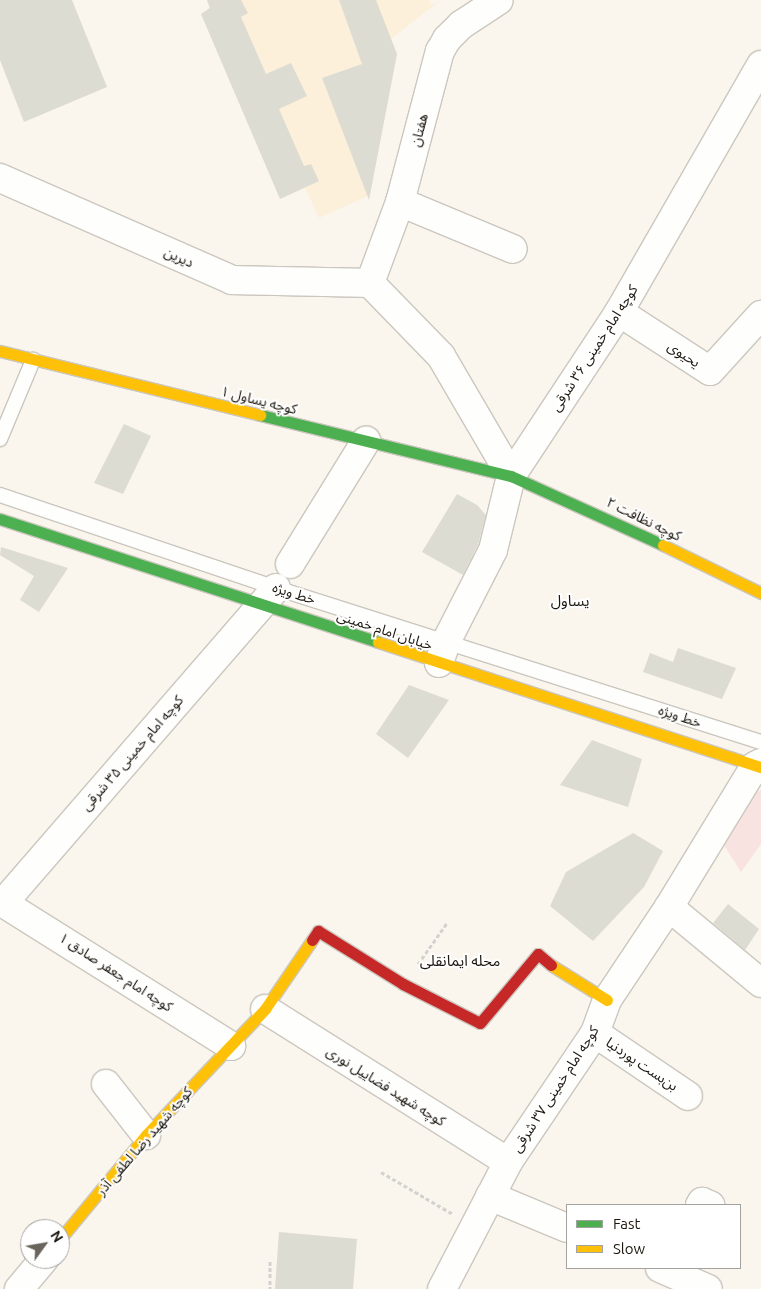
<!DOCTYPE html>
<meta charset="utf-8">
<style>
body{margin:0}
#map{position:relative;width:761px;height:1289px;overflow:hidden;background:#faf5ed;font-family:Ubuntu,"Noto Sans Arabic",sans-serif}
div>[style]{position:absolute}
.built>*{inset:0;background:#fcf0db}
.green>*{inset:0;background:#f9e3e1}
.building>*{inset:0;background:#dddcd3}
.path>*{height:3px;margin-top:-1.5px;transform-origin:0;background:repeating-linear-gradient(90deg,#d4d2cf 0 4px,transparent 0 6.5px)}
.roads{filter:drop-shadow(1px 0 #cbc7bf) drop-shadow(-1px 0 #cbc7bf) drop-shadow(0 1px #cbc7bf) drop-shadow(0 -1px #cbc7bf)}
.lane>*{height:14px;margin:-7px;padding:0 7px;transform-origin:7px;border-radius:7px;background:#fefefc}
.street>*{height:28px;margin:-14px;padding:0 14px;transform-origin:14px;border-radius:14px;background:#fefefc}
.fast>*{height:11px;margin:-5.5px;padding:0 5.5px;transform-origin:5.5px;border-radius:5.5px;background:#4caf50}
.slow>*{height:11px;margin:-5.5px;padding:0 5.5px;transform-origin:5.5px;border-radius:5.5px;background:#ffc107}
.jam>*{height:11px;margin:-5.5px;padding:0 5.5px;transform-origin:5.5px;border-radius:5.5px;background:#c62828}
span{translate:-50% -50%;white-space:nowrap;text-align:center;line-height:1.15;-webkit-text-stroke:4px #fff;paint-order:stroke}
.street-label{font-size:14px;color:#1c170e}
.neighbourhood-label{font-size:15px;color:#1c170e}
.legend{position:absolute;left:566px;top:1204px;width:175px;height:65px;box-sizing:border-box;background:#fff;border:1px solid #a4a29f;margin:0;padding:6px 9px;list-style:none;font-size:15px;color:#1c170e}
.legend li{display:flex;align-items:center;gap:10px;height:25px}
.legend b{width:25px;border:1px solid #a4a29f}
.north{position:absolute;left:20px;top:1219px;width:50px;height:50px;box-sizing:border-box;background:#fff;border:1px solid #a4a29f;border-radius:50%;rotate:58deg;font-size:14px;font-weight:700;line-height:20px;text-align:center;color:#1c170e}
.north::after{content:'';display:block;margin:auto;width:18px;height:22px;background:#6a655c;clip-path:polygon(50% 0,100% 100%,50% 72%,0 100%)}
</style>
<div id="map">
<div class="built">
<i style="clip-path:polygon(207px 0,429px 0,432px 5px,441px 0,391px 39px,397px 54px,370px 195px,319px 218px,305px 188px,280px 199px,201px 14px,209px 8px)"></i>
</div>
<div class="green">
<i style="clip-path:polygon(761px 790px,761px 844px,741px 872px,722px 842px,750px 795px)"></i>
</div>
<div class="building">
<i style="clip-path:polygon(0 0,72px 0,107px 87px,24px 122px,0 60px)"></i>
<i style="clip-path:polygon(207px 0,241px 0,248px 13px,241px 17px,266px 74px,291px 63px,307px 96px,279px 109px,304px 166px,311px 164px,319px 181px,280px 199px,201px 14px,210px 8px)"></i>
<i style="clip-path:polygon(339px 0,376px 0,397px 54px,369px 200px,322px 78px,362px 64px)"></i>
<i style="clip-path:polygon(124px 424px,151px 436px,123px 494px,94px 483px)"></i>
<i style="clip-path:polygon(457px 494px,477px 505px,486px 515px,478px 545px,463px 575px,422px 552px)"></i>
<i style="clip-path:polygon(1px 547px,68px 568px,39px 612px,20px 600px,34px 576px,0 555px)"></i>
<i style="clip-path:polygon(678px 648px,736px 668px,722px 699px,643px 672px,650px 653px,673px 662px)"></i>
<i style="clip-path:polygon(409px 685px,449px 700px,408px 758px,376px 734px)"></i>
<i style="clip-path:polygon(592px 740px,642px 759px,628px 807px,560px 785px)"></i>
<i style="clip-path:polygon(633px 833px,663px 851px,644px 887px,593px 941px,550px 906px,566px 872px)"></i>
<i style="clip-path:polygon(728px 904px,759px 929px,745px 950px,713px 923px)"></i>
<i style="clip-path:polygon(279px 1232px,357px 1239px,353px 1289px,275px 1289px)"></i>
</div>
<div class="path">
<i style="left:418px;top:964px;width:50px;rotate:-54.7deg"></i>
<i style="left:381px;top:1172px;width:83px;rotate:30.3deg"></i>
<i style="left:270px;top:1261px;width:28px;rotate:90deg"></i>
</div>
<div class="roads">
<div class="lane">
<i style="left:0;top:439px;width:86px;rotate:-67.3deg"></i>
<i style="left:0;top:495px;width:291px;rotate:18.6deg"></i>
<i style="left:276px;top:588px;width:509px;rotate:17.62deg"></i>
</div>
<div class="street">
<i style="left:0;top:178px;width:253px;rotate:23.7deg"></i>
<i style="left:232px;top:280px;width:138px;rotate:1.2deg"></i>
<i style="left:400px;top:202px;width:122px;rotate:22.6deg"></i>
<i style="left:370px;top:283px;width:86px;rotate:-69.7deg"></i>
<i style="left:400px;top:202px;width:156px;rotate:-75.2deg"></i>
<i style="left:440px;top:51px;width:14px;rotate:-60deg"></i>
<i style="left:447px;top:39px;width:20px;rotate:-45deg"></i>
<i style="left:461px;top:25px;width:45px;rotate:-33.3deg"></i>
<i style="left:370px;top:283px;width:102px;rotate:45.8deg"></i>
<i style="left:441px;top:356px;width:139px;rotate:59.7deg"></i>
<i style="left:619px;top:312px;width:108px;rotate:33deg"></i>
<i style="left:710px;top:371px;width:76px;rotate:-47.7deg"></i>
<i style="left:290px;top:564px;width:145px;rotate:-58.3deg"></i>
<i style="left:439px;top:663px;width:24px;rotate:-71deg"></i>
<i style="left:447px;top:640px;width:101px;rotate:-62.9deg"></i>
<i style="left:493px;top:550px;width:76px;rotate:-76.3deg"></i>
<i style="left:511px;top:476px;width:196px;rotate:-56.6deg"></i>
<i style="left:619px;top:312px;width:285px;rotate:-60.1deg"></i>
<i style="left:0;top:901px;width:273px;rotate:32.1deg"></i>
<i style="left:5px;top:901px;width:414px;rotate:-49.1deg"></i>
<i style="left:669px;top:907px;width:119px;rotate:39.6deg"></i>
<i style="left:265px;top:1009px;width:287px;rotate:32.2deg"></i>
<i style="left:595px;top:1033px;width:112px;rotate:34.1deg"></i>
<i style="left:106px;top:1084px;width:65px;rotate:51.9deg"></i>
<i style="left:490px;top:1196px;width:83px;rotate:22.6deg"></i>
<i style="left:700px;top:1205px;width:4px;rotate:-56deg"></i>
<i style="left:702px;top:1202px;width:9px;rotate:21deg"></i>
<i style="left:660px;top:1268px;width:52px;rotate:23.6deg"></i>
<i style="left:19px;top:1289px;width:39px;rotate:-50deg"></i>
<i style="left:442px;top:1289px;width:143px;rotate:-62.5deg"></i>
<i style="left:508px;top:1162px;width:156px;rotate:-56deg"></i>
<i style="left:595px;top:1033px;width:35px;rotate:-70deg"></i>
<i style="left:607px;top:1000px;width:112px;rotate:-56.3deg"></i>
<i style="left:669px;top:907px;width:165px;rotate:-58.6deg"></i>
<i style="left:755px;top:766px;width:7px;rotate:-27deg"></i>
</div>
<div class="fast">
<i style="left:260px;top:415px;width:258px;rotate:13.7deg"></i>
<i style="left:511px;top:476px;width:167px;rotate:24.4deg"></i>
<i style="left:0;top:519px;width:398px;rotate:18deg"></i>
</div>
<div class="slow">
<i style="left:0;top:351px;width:268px;rotate:13.8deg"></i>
<i style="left:663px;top:545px;width:109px;rotate:26.1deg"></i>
<i style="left:378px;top:642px;width:403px;rotate:18.1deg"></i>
<i style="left:551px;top:965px;width:66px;rotate:32deg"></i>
<i style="left:60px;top:1239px;width:135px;rotate:-50.4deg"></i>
<i style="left:146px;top:1135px;width:173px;rotate:-46.6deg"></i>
<i style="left:265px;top:1009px;width:83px;rotate:-55.7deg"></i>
</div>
<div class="jam">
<i style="left:312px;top:940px;width:11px;rotate:-56deg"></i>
<i style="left:318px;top:931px;width:100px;rotate:31.9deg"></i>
<i style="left:403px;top:984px;width:86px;rotate:26.9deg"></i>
<i style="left:480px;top:1023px;width:90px;rotate:-50deg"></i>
<i style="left:538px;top:954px;width:17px;rotate:40deg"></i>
</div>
</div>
<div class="street-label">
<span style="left:419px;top:130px;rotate:-75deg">هفتان</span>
<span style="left:179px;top:257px;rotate:24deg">دیرین</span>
<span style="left:594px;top:348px;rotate:-57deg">کوچه امام خمینی ۳۶ شرقی</span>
<span style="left:684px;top:354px;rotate:33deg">یحیوی</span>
<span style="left:259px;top:400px;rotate:14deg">کوچه یساول ۱</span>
<span style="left:644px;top:519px;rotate:26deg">کوچه نظافت ۲</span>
<span style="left:294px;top:593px;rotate:17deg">خط ویژه</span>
<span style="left:385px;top:630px;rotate:18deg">خیابان امام خمینی</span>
<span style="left:680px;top:716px;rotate:18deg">خط ویژه</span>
<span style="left:132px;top:753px;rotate:-49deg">کوچه امام خمینی ۳۵ شرقی</span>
<span style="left:116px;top:972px;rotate:33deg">کوچه امام جعفر صادق ۱</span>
<span style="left:642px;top:1064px;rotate:34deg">بن‌بست پوردنیا</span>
<span style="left:386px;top:1086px;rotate:32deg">کوچه شهید فضاییل نوری</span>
<span style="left:555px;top:1089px;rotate:-57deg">کوچه امام خمینی ۳۷ شرقی</span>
<span style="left:144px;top:1141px;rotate:-49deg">کوچه شهید رضا لطفی آذر</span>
</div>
<div class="neighbourhood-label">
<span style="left:570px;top:601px">یساول</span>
<span style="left:460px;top:961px">محله ایمانقلی</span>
</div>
<ul class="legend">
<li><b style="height:6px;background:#4caf50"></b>Fast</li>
<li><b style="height:6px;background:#ffc107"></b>Slow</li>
</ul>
<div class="north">N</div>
</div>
